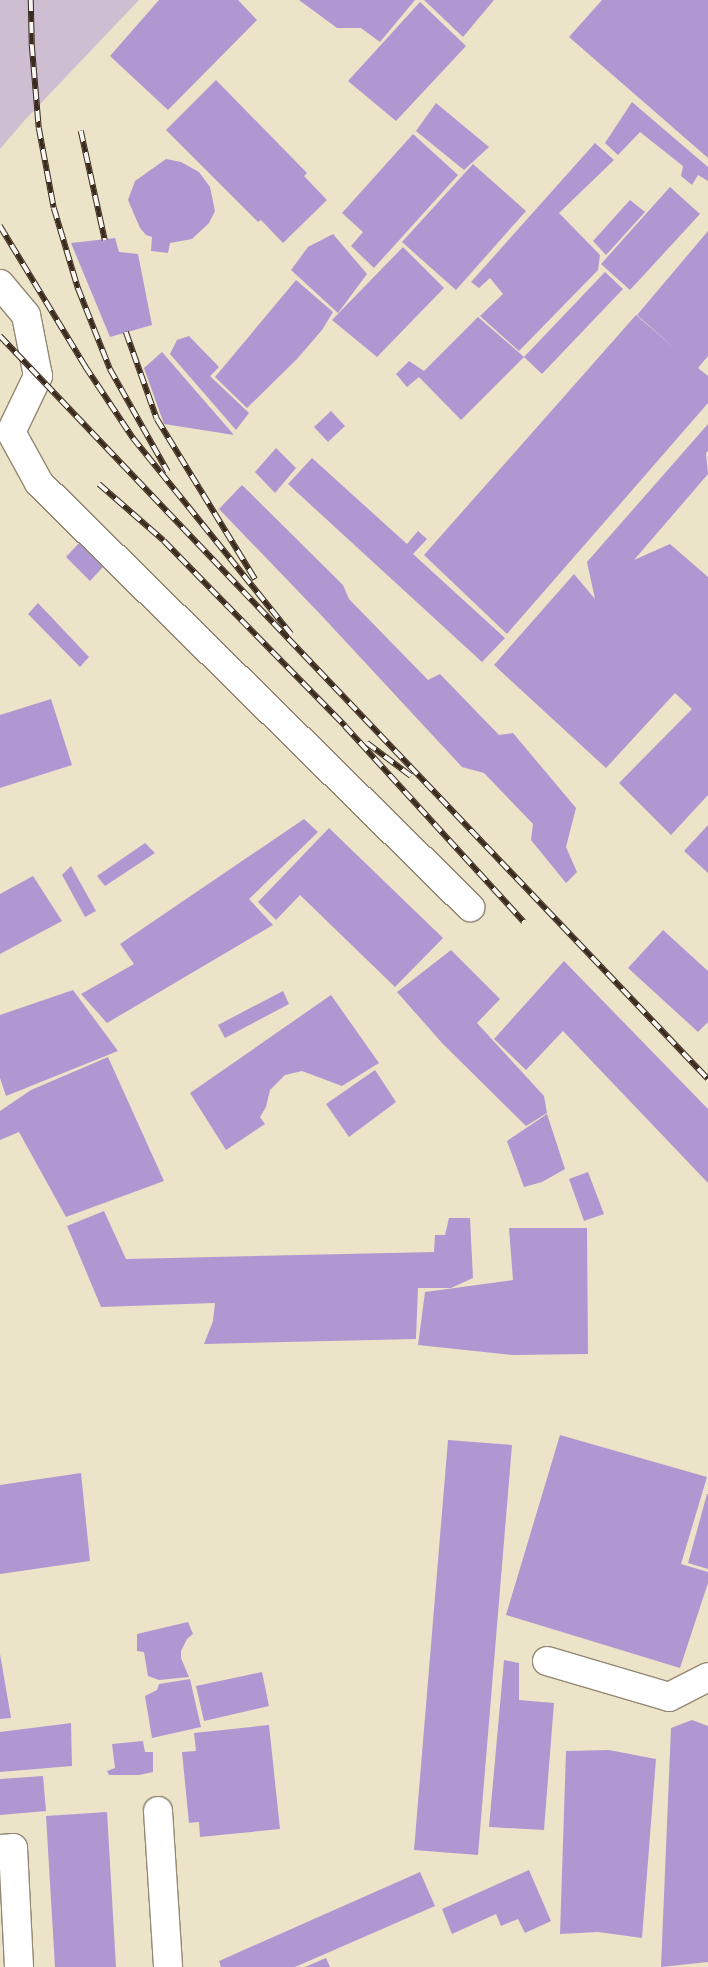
<!DOCTYPE html>
<style>
body{margin:0}
#map{position:relative;width:708px;height:1967px;overflow:hidden;background:#ece4c8;font-family:Pangolin,sans-serif}
div>[style]{position:absolute}
.industrial>*{inset:0;background:#cebed1}
.building>*{inset:0;background:#af98d1}
.roads{filter:drop-shadow(1px 0 #948773) drop-shadow(-1px 0 #948773) drop-shadow(0 1px #948773) drop-shadow(0 -1px #948773)}
.minor>*{height:28px;margin:-14px;padding:0 14px;transform-origin:14px;border-radius:14px;background:#fff}
.rail>*{height:5.5px;margin-top:-2.75px;transform-origin:0;background:repeating-linear-gradient(90deg,#f6f6f2 0 11px,#3b2a1e 0 22px);box-sizing:border-box;border-block:1px solid #3b2a1e}
span{translate:-50% -50%;white-space:nowrap;text-align:center;line-height:1.15;-webkit-text-stroke:4px #f6f6f2;paint-order:stroke}
</style>
<div id="map">
<div class="industrial">
<i style="clip-path:polygon(0 0,139px 0,24px 121px,0 149px)"></i>
</div>
<div class="building">
<i style="clip-path:polygon(159px 0,238px 0,257px 20px,168px 110px,110px 56px)"></i>
<i style="clip-path:polygon(299px 0,415px 0,380px 42px,361px 28px,337px 28px)"></i>
<i style="clip-path:polygon(424px 0,494px 0,463px 37px)"></i>
<i style="clip-path:polygon(602px 0,708px 0,708px 158px,569px 37px)"></i>
<i style="clip-path:polygon(420px 2px,466px 46px,396px 121px,348px 81px)"></i>
<i style="clip-path:polygon(216px 80px,307px 173px,304px 176px,327px 200px,283px 243px,261px 220px,258px 222px,166px 130px)"></i>
<i style="clip-path:polygon(632px 102px,708px 167px,708px 181px,698px 175px,692px 185px,681px 176px,683px 166px,640px 132px,618px 155px,605px 143px)"></i>
<i style="clip-path:polygon(436px 103px,489px 147px,464px 170px,416px 131px)"></i>
<i style="clip-path:polygon(413px 134px,458px 175px,374px 268px,351px 246px,363px 232px,342px 213px)"></i>
<i style="clip-path:polygon(595px 143px,614px 160px,559px 213px,600px 255px,598px 270px,519px 351px,480px 316px,503px 294px,490px 278px,479px 288px,471px 282px)"></i>
<i style="clip-path:polygon(166px 159px,181px 162px,199px 172px,210px 187px,215px 211px,209px 223px,192px 239px,170px 243px,168px 253px,151px 251px,152px 237px,146px 235px,140px 228px,128px 200px,135px 181px)"></i>
<i style="clip-path:polygon(473px 164px,526px 211px,456px 290px,402px 242px)"></i>
<i style="clip-path:polygon(670px 187px,700px 214px,630px 290px,601px 264px)"></i>
<i style="clip-path:polygon(630px 200px,645px 212px,606px 255px,593px 241px)"></i>
<i style="clip-path:polygon(708px 231px,708px 356px,698px 368px,708px 376px,708px 403px,507px 634px,424px 555px,636px 315px,678px 351px,637px 315px)"></i>
<i style="clip-path:polygon(333px 234px,367px 274px,338px 313px,291px 270px,308px 247px)"></i>
<i style="clip-path:polygon(115px 238px,119px 252px,138px 254px,152px 325px,110px 337px,71px 243px)"></i>
<i style="clip-path:polygon(403px 247px,444px 288px,377px 357px,332px 320px)"></i>
<i style="clip-path:polygon(605px 272px,623px 289px,542px 374px,524px 357px)"></i>
<i style="clip-path:polygon(296px 280px,333px 312px,322px 330px,297px 359px,247px 408px,215px 377px)"></i>
<i style="clip-path:polygon(478px 317px,524px 357px,461px 420px,419px 377px,407px 387px,396px 374px,409px 361px,424px 371px)"></i>
<i style="clip-path:polygon(189px 336px,219px 367px,210px 376px,249px 413px,236px 430px,170px 354px,177px 340px)"></i>
<i style="clip-path:polygon(162px 352px,234px 435px,164px 424px,144px 368px)"></i>
<i style="clip-path:polygon(331px 411px,345px 426px,328px 442px,314px 427px)"></i>
<i style="clip-path:polygon(708px 424px,708px 451px,706px 453px,708px 474px,634px 560px,670px 544px,708px 577px,708px 795px,671px 835px,619px 783px,692px 709px,675px 693px,606px 768px,494px 665px,574px 574px,595px 599px,587px 562px)"></i>
<i style="clip-path:polygon(276px 448px,296px 468px,275px 493px,255px 472px)"></i>
<i style="clip-path:polygon(312px 458px,407px 544px,418px 531px,427px 539px,413px 554px,505px 638px,482px 662px,288px 484px)"></i>
<i style="clip-path:polygon(242px 485px,343px 585px,349px 599px,428px 680px,440px 674px,499px 735px,513px 733px,576px 808px,566px 847px,577px 872px,566px 883px,531px 840px,533px 824px,484px 773px,462px 767px,321px 615px,219px 509px)"></i>
<i style="clip-path:polygon(79px 543px,103px 567px,90px 581px,66px 557px)"></i>
<i style="clip-path:polygon(38px 603px,89px 657px,80px 667px,28px 614px)"></i>
<i style="clip-path:polygon(51px 699px,72px 765px,0 788px,0 715px)"></i>
<i style="clip-path:polygon(304px 819px,318px 832px,249px 899px,273px 925px,107px 1023px,81px 994px,134px 964px,120px 944px)"></i>
<i style="clip-path:polygon(708px 825px,708px 873px,684px 851px)"></i>
<i style="clip-path:polygon(329px 828px,443px 938px,395px 987px,300px 895px,276px 920px,258px 902px)"></i>
<i style="clip-path:polygon(145px 843px,155px 853px,105px 886px,97px 876px)"></i>
<i style="clip-path:polygon(71px 866px,96px 911px,85px 917px,62px 875px)"></i>
<i style="clip-path:polygon(33px 876px,62px 921px,0 954px,0 894px)"></i>
<i style="clip-path:polygon(663px 930px,708px 971px,708px 1022px,698px 1032px,628px 968px)"></i>
<i style="clip-path:polygon(451px 950px,500px 999px,477px 1023px,544px 1096px,547px 1113px,526px 1126px,442px 1043px,397px 992px)"></i>
<i style="clip-path:polygon(564px 961px,708px 1109px,708px 1183px,563px 1031px,526px 1070px,494px 1039px)"></i>
<i style="clip-path:polygon(73px 990px,118px 1051px,6px 1096px,0 1078px,0 1015px)"></i>
<i style="clip-path:polygon(283px 991px,289px 1004px,225px 1038px,218px 1025px)"></i>
<i style="clip-path:polygon(331px 995px,379px 1063px,342px 1086px,302px 1071px,285px 1075px,270px 1090px,266px 1107px,260px 1117px,265px 1124px,226px 1150px,190px 1093px)"></i>
<i style="clip-path:polygon(108px 1057px,164px 1181px,66px 1217px,19px 1132px,0 1140px,0 1111px,31px 1090px)"></i>
<i style="clip-path:polygon(375px 1070px,396px 1102px,349px 1137px,326px 1104px)"></i>
<i style="clip-path:polygon(547px 1114px,565px 1169px,542px 1182px,524px 1187px,507px 1141px)"></i>
<i style="clip-path:polygon(588px 1172px,604px 1214px,584px 1221px,569px 1179px)"></i>
<i style="clip-path:polygon(104px 1211px,126px 1259px,434px 1252px,435px 1235px,445px 1235px,449px 1218px,470px 1218px,473px 1278px,451px 1288px,418px 1288px,416px 1339px,204px 1344px,213px 1321px,215px 1303px,101px 1307px,67px 1226px)"></i>
<i style="clip-path:polygon(509px 1228px,587px 1228px,588px 1354px,513px 1355px,418px 1345px,425px 1292px,513px 1280px)"></i>
<i style="clip-path:polygon(560px 1435px,707px 1477px,681px 1564px,708px 1572px,708px 1583px,680px 1668px,506px 1615px)"></i>
<i style="clip-path:polygon(448px 1440px,512px 1445px,478px 1855px,414px 1850px)"></i>
<i style="clip-path:polygon(81px 1473px,90px 1561px,0 1574px,0 1485px)"></i>
<i style="clip-path:polygon(707px 1494px,708px 1494px,708px 1569px,688px 1563px)"></i>
<i style="clip-path:polygon(188px 1622px,193px 1634px,187px 1639px,181px 1651px,181px 1658px,189px 1677px,159px 1680px,148px 1676px,144px 1652px,137px 1651px,137px 1634px)"></i>
<i style="clip-path:polygon(0 1654px,11px 1718px,0 1719px)"></i>
<i style="clip-path:polygon(504px 1660px,519px 1663px,519px 1700px,554px 1703px,544px 1830px,489px 1827px)"></i>
<i style="clip-path:polygon(262px 1672px,269px 1706px,204px 1721px,196px 1686px)"></i>
<i style="clip-path:polygon(190px 1679px,201px 1727px,152px 1738px,145px 1696px,157px 1690px,159px 1684px)"></i>
<i style="clip-path:polygon(692px 1720px,708px 1726px,708px 1962px,661px 1967px,671px 1728px)"></i>
<i style="clip-path:polygon(71px 1723px,72px 1766px,0 1772px,0 1732px)"></i>
<i style="clip-path:polygon(269px 1725px,280px 1829px,200px 1837px,199px 1822px,189px 1823px,182px 1752px,196px 1751px,194px 1733px)"></i>
<i style="clip-path:polygon(143px 1741px,145px 1752px,153px 1752px,153px 1772px,139px 1775px,109px 1775px,107px 1771px,115px 1768px,112px 1744px)"></i>
<i style="clip-path:polygon(609px 1750px,656px 1759px,642px 1938px,598px 1932px,560px 1934px,566px 1751px)"></i>
<i style="clip-path:polygon(43px 1776px,46px 1811px,0 1815px,0 1779px)"></i>
<i style="clip-path:polygon(107px 1812px,116px 1967px,55px 1967px,46px 1816px)"></i>
<i style="clip-path:polygon(529px 1870px,551px 1921px,525px 1933px,518px 1919px,501px 1926px,496px 1914px,452px 1934px,442px 1909px)"></i>
<i style="clip-path:polygon(420px 1872px,435px 1906px,295px 1967px,221px 1967px,219px 1961px)"></i>
<i style="clip-path:polygon(326px 1958px,330px 1967px,305px 1967px)"></i>
</div>
<div class="roads">
<div class="minor">
<i style="left:0;top:284px;width:40px;rotate:50deg"></i>
<i style="left:26px;top:315px;width:62px;rotate:78.9deg"></i>
<i style="left:38px;top:376px;width:62px;rotate:115.7deg"></i>
<i style="left:11px;top:432px;width:58px;rotate:61.2deg"></i>
<i style="left:39px;top:483px;width:605px;rotate:44.53deg"></i>
<i style="left:547px;top:1661px;width:127px;rotate:16.4deg"></i>
<i style="left:669px;top:1697px;width:44px;rotate:-27.1deg"></i>
<i style="left:158px;top:1811px;width:156px;rotate:86.3deg"></i>
<i style="left:0;top:1849px;width:13px;rotate:-4deg"></i>
<i style="left:13px;top:1848px;width:119px;rotate:87.1deg"></i>
</div>
</div>
<div class="rail">
<i style="left:31px;top:0;width:45px;rotate:88.7deg"></i>
<i style="left:32px;top:45px;width:83px;rotate:85.2deg"></i>
<i style="left:39px;top:128px;width:81px;rotate:79.4deg"></i>
<i style="left:54px;top:208px;width:84px;rotate:73.3deg"></i>
<i style="left:78px;top:288px;width:87px;rotate:68.4deg"></i>
<i style="left:110px;top:369px;width:118px;rotate:60.6deg"></i>
<i style="left:81px;top:131px;width:112px;rotate:77.6deg"></i>
<i style="left:0;top:226px;width:164px;rotate:58.7deg"></i>
<i style="left:85px;top:366px;width:87px;rotate:56.3deg"></i>
<i style="left:133px;top:438px;width:252px;rotate:51.1deg"></i>
<i style="left:126px;top:332px;width:92px;rotate:70.4deg"></i>
<i style="left:157px;top:419px;width:188px;rotate:58.5deg"></i>
<i style="left:0;top:336px;width:1026px;rotate:46.38deg"></i>
<i style="left:99px;top:484px;width:86px;rotate:41.2deg"></i>
<i style="left:164px;top:541px;width:259px;rotate:45.6deg"></i>
<i style="left:345px;top:726px;width:265px;rotate:47.6deg"></i>
<i style="left:367px;top:743px;width:55px;rotate:36.9deg"></i>
</div>
</div>
